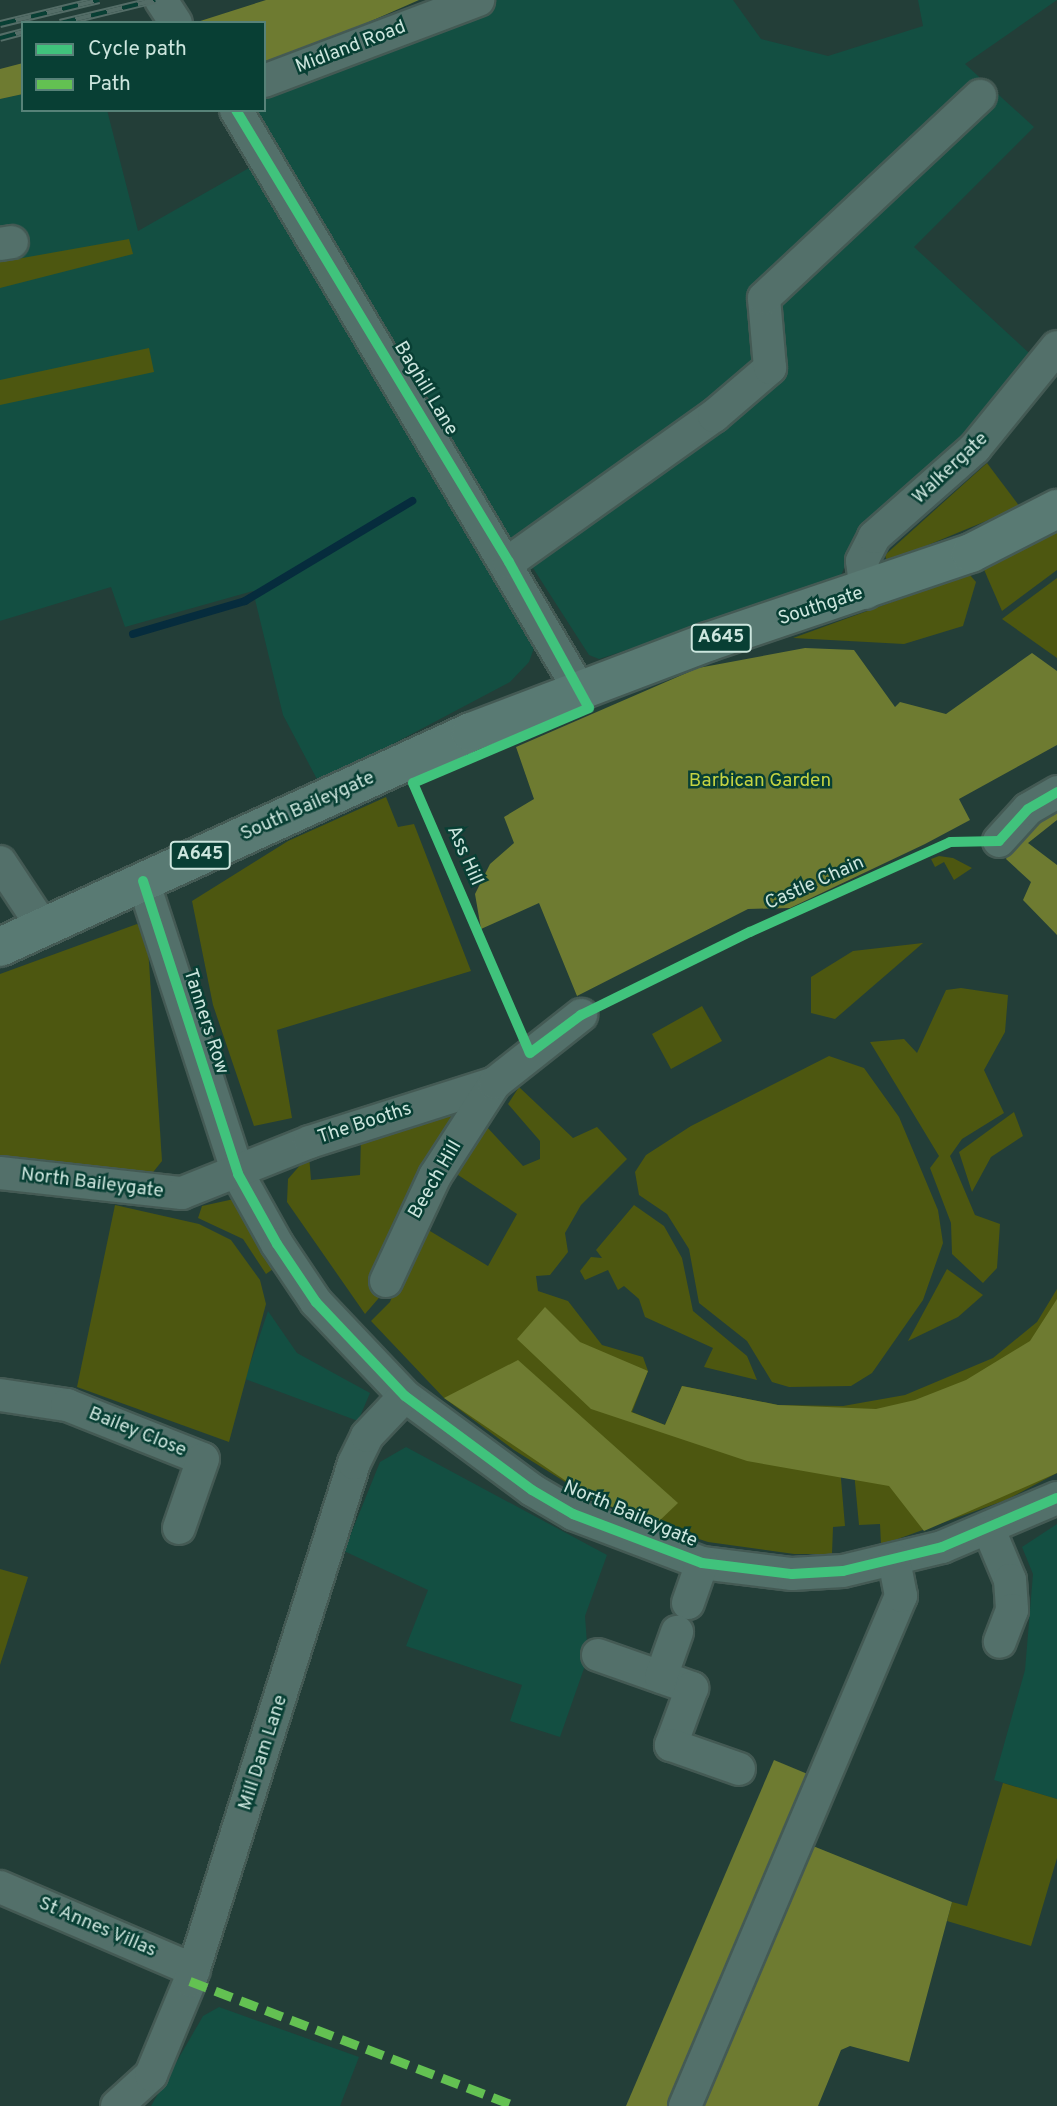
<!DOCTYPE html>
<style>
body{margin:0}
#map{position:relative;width:1057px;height:2106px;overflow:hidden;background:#233e38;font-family:Overpass,sans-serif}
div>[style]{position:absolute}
.built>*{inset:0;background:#134f42}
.green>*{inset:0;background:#4d5710}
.forest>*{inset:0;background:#6e7b31}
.stream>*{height:8px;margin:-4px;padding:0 4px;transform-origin:4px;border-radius:4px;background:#062c3d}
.roads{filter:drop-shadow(2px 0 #445a54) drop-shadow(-2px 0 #445a54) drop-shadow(0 2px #445a54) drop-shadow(0 -2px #445a54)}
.minor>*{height:32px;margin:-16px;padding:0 16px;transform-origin:16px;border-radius:16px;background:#53706a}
.highway>*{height:38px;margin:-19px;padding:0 19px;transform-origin:19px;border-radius:19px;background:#597a73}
.rail>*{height:8px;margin-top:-4px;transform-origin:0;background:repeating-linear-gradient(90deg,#083f34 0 16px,#546d67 0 32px);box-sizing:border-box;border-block:2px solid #546d67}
.quiet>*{height:9px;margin-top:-4.5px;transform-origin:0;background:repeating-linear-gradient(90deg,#63c152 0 18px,transparent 0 27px)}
.cycleway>*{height:10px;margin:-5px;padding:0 5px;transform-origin:5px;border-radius:5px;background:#40c37c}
span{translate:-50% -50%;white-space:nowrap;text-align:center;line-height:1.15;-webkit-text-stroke:5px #083f34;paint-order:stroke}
.shield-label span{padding:2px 5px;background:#083f34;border:2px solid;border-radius:5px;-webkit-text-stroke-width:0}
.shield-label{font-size:18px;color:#cde6de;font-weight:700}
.street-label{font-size:19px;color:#cde6de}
.park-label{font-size:19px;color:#c4d342}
.legend{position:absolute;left:21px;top:21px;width:245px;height:91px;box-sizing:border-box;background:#083f34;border:2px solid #578278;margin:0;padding:9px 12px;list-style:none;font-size:21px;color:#cde6de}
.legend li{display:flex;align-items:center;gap:14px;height:35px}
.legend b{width:35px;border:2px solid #578278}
</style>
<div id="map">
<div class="built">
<i style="clip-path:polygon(478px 0,733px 0,761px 39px,828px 56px,923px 26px,918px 0,1057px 0,965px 64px,1034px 127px,914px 247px,1040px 363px,852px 547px,839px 581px,599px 659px,589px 655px,533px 568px,509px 587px,535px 645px,529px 662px,510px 682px,319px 783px,283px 715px,253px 591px,125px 627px,111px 587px,0 621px,0 99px,23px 94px,23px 110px,107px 110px,138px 231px,265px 159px,236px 110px,264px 110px,264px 81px)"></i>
<i style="clip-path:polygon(268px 1311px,297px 1353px,370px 1393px,358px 1421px,245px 1379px)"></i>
<i style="clip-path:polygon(406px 1447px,607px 1555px,585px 1616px,588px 1657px,560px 1737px,510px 1721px,522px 1685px,406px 1646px,428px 1590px,344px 1551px,380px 1462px)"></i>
<i style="clip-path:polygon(1057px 1524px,1057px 1799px,994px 1780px,1025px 1670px,1033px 1574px,1022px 1547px)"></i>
<i style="clip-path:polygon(219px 2007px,359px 2057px,340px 2106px,151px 2106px,203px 2016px)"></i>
</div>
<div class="green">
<i style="clip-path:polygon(129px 239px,133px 254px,0 288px,0 262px)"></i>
<i style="clip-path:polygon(149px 348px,154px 372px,0 405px,0 380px)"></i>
<i style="clip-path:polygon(987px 463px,1020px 507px,887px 562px,885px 555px)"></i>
<i style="clip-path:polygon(1057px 527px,1057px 570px,1002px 611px,982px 565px)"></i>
<i style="clip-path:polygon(969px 574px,976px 582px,963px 626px,904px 644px,793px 638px)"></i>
<i style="clip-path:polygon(1057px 578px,1057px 658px,1002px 619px)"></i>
<i style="clip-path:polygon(386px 797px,398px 827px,414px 824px,471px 971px,277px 1030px,292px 1118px,254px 1126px,213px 1005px,192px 901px,288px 841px)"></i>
<i style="clip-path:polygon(939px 856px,953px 858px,972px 868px,954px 880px,944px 862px,935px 867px,931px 859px)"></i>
<i style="clip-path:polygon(137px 924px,147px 932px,162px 1161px,150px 1176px,0 1158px,0 974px)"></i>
<i style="clip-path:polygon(923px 943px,835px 1019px,811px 1013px,811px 977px,853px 951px)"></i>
<i style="clip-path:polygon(961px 988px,1008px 995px,1005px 1032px,984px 1070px,1004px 1113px,962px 1139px,950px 1156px,975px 1215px,1000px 1224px,997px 1268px,983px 1283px,952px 1254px,951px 1223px,930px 1168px,939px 1156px,870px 1042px,904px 1039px,917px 1053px,946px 990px)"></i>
<i style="clip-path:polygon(702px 1006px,722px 1041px,671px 1069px,652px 1034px)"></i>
<i style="clip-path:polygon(829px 1056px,864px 1068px,899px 1117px,938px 1210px,943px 1243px,923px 1300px,872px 1373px,851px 1386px,789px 1387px,772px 1382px,747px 1341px,699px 1303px,689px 1249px,667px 1214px,639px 1195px,635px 1172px,646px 1155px,691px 1126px)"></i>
<i style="clip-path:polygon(519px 1087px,573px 1138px,597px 1127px,627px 1159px,581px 1205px,565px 1233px,568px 1252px,550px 1275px,536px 1276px,538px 1291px,568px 1301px,602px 1345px,643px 1357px,648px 1371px,632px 1412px,665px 1425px,682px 1386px,778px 1405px,843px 1406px,905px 1395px,993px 1358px,1037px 1322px,1057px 1289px,1057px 1473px,1006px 1500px,881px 1545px,880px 1524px,859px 1525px,848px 1408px,835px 1409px,845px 1526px,833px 1527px,832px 1554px,794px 1554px,708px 1542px,645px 1521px,591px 1498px,514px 1450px,444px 1398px,371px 1321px,390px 1302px,420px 1225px,488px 1266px,517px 1214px,455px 1173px,486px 1126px,523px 1166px,540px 1159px,540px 1141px,508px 1104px)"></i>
<i style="clip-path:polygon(1014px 1112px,1023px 1136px,991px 1157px,972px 1192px,959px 1152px)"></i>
<i style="clip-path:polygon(454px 1114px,460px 1126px,384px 1292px,365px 1314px,287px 1202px,288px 1179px,309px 1155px,311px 1180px,360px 1175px,361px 1136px)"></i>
<i style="clip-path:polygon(234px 1199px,283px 1262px,266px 1274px,243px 1239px,198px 1218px,202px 1206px)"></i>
<i style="clip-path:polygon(115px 1205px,199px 1224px,231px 1240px,260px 1280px,266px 1304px,229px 1442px,77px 1387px)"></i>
<i style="clip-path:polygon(634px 1205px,664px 1226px,682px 1258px,693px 1311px,747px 1356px,757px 1380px,704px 1367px,713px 1348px,645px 1317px,639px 1299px,624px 1286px,618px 1290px,608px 1270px,585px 1280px,580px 1271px,591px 1257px,602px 1258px,596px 1250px)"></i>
<i style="clip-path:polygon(947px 1269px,983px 1295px,958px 1317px,908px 1341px)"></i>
<i style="clip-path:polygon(0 1569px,28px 1577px,0 1665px)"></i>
<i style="clip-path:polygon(1003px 1783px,1057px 1799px,1057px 1858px,1031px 1946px,947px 1921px,952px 1902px,967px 1906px)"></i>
</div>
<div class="forest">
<i style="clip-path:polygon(266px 0,419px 0,264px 68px,264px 23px,194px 23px)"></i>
<i style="clip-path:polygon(23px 63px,23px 94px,0 99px,0 69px)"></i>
<i style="clip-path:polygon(805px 648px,854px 650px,895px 707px,900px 702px,946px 714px,1032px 653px,1057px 671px,1057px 745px,959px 799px,970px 820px,925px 844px,790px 908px,748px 909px,577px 996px,539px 903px,481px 929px,475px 894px,490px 864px,514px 843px,504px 817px,534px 799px,516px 747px,698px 668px)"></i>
<i style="clip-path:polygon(1057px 802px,1057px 820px,1028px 843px,1057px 865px,1057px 935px,1023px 900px,1031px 882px,1006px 859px,1026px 817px)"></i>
<i style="clip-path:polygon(1057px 1299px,1057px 1473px,924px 1531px,889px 1486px,747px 1461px,591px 1409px,517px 1339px,545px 1307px,580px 1342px,648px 1371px,631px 1412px,665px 1425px,682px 1386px,778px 1405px,876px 1409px,915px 1400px,966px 1380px,1030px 1341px)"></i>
<i style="clip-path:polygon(518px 1360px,678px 1503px,655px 1525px,591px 1498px,444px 1398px)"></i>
<i style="clip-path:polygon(774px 1760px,810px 1775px,675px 2106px,626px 2106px)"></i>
<i style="clip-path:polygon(813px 1846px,952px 1902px,909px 2062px,850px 2046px,841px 2050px,818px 2106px,704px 2106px)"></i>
</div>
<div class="stream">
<i style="left:133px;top:634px;width:117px;rotate:-16.4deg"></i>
<i style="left:245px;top:601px;width:195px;rotate:-30.9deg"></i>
</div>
<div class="roads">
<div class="minor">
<i style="left:161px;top:0;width:27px;rotate:57deg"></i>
<i style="left:264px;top:81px;width:229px;rotate:-20.7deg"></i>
<i style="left:236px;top:110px;width:673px;rotate:59.36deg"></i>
<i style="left:0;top:244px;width:12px;rotate:-9deg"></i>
<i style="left:509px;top:562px;width:252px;rotate:-35.5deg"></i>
<i style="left:714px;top:416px;width:74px;rotate:-40.6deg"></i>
<i style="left:770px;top:368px;width:70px;rotate:-94.9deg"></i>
<i style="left:764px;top:298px;width:296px;rotate:-43.1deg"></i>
<i style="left:866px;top:593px;width:32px;rotate:-97deg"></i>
<i style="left:862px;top:561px;width:27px;rotate:-63deg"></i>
<i style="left:874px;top:537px;width:135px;rotate:-41.4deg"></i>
<i style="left:975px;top:448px;width:130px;rotate:-50.9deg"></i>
<i style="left:999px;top:841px;width:43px;rotate:-47.8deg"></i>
<i style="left:1028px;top:809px;width:34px;rotate:-30deg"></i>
<i style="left:0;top:862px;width:78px;rotate:56.5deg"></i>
<i style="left:143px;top:881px;width:308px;rotate:72deg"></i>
<i style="left:238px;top:1174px;width:80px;rotate:60.9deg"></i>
<i style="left:277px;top:1244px;width:70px;rotate:56.1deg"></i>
<i style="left:316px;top:1302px;width:129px;rotate:46.6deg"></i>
<i style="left:405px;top:1396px;width:158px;rotate:36.5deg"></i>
<i style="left:532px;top:1490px;width:48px;rotate:30.3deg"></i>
<i style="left:573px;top:1514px;width:138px;rotate:20.8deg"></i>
<i style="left:702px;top:1563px;width:91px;rotate:7deg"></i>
<i style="left:792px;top:1574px;width:51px;rotate:-3.4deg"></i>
<i style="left:843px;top:1571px;width:102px;rotate:-13.6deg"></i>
<i style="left:942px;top:1547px;width:125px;rotate:-23.1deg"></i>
<i style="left:0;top:1173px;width:183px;rotate:6.3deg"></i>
<i style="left:182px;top:1193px;width:138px;rotate:-21.7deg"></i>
<i style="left:310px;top:1142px;width:194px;rotate:-17.7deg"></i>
<i style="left:386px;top:1281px;width:116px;rotate:-65deg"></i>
<i style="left:435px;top:1176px;width:111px;rotate:-57.2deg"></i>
<i style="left:495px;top:1083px;width:110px;rotate:-38.3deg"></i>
<i style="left:0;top:1395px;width:68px;rotate:8.5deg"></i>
<i style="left:67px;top:1405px;width:146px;rotate:21.7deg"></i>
<i style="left:203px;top:1459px;width:73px;rotate:109.2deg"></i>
<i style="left:990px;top:1532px;width:52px;rotate:67.4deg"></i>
<i style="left:1010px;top:1580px;width:30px;rotate:86deg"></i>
<i style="left:1012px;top:1610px;width:34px;rotate:111deg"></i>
<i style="left:688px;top:1603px;width:42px;rotate:-70.7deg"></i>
<i style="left:598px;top:1655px;width:100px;rotate:19.3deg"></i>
<i style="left:692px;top:1688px;width:61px;rotate:110.2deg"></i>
<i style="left:671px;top:1745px;width:72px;rotate:19.4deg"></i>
<i style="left:661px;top:1677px;width:48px;rotate:-70.4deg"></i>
<i style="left:0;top:1887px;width:211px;rotate:23.2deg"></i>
<i style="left:117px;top:2106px;width:46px;rotate:-42.4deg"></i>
<i style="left:151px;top:2075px;width:102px;rotate:-67.5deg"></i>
<i style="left:190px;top:1981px;width:543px;rotate:-72.43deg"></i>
<i style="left:354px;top:1463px;width:30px;rotate:-64deg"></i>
<i style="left:367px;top:1436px;width:55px;rotate:-46.5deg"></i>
<i style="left:685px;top:2106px;width:554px;rotate:-67.05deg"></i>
<i style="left:901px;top:1596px;width:37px;rotate:-101deg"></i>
</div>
<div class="highway">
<i style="left:0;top:947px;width:518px;rotate:-24.54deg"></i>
<i style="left:471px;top:732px;width:254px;rotate:-20.8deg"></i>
<i style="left:708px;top:642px;width:278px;rotate:-18.7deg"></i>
<i style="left:971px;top:553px;width:97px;rotate:-27.1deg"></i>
</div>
</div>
<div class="rail">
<i style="left:60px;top:23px;width:98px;rotate:-13.6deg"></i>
<i style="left:0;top:24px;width:102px;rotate:-13.6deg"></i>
<i style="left:0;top:38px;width:24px;rotate:-15deg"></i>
</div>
<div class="quiet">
<i style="left:190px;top:1981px;width:349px;rotate:21deg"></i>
</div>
<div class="cycleway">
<i style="left:236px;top:110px;width:528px;rotate:58.87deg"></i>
<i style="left:509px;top:562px;width:166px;rotate:61.3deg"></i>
<i style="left:589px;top:708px;width:191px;rotate:156.9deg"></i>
<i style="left:413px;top:783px;width:294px;rotate:66.6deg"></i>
<i style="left:530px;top:1053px;width:64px;rotate:-36.7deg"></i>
<i style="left:581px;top:1015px;width:188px;rotate:-26.2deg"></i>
<i style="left:750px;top:932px;width:219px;rotate:-24.2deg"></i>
<i style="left:950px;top:842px;width:49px;rotate:-1.2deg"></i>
<i style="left:999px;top:841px;width:43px;rotate:-47.8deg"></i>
<i style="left:1028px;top:809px;width:34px;rotate:-30deg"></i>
<i style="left:143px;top:881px;width:308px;rotate:72deg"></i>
<i style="left:238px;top:1174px;width:80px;rotate:60.9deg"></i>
<i style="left:277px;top:1244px;width:70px;rotate:56.1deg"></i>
<i style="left:316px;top:1302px;width:129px;rotate:46.6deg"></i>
<i style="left:405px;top:1396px;width:158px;rotate:36.5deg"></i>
<i style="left:532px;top:1490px;width:48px;rotate:30.3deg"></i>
<i style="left:573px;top:1514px;width:138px;rotate:20.8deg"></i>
<i style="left:702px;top:1563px;width:91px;rotate:7deg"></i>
<i style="left:792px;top:1574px;width:51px;rotate:-3.4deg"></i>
<i style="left:843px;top:1571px;width:102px;rotate:-13.6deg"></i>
<i style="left:942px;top:1547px;width:125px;rotate:-23.1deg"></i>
</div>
<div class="shield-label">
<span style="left:721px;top:638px">A645</span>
<span style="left:200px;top:855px">A645</span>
</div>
<div class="street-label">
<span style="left:351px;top:48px;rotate:-21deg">Midland Road</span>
<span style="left:425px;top:389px;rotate:59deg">Baghill Lane</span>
<span style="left:951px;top:469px;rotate:-43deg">Walkergate</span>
<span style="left:821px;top:607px;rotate:-18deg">Southgate</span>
<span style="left:308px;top:807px;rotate:-24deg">South Baileygate</span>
<span style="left:464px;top:856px;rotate:66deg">Ass Hill</span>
<span style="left:815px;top:884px;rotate:-24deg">Castle Chain</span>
<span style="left:205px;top:1022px;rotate:72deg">Tanners Row</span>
<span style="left:365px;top:1124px;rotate:-18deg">The Booths</span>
<span style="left:436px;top:1180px;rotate:-60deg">Beech Hill</span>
<span style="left:92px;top:1184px;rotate:7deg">North Baileygate</span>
<span style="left:137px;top:1433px;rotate:22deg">Bailey Close</span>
<span style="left:630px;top:1515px;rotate:23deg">North Baileygate</span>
<span style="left:264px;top:1753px;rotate:-72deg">Mill Dam Lane</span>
<span style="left:97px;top:1928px;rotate:23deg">St Annes Villas</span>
</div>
<div class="park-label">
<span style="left:760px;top:782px">Barbican Garden</span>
</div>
<ul class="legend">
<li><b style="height:9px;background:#40c37c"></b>Cycle path</li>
<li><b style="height:9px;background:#63c152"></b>Path</li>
</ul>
</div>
